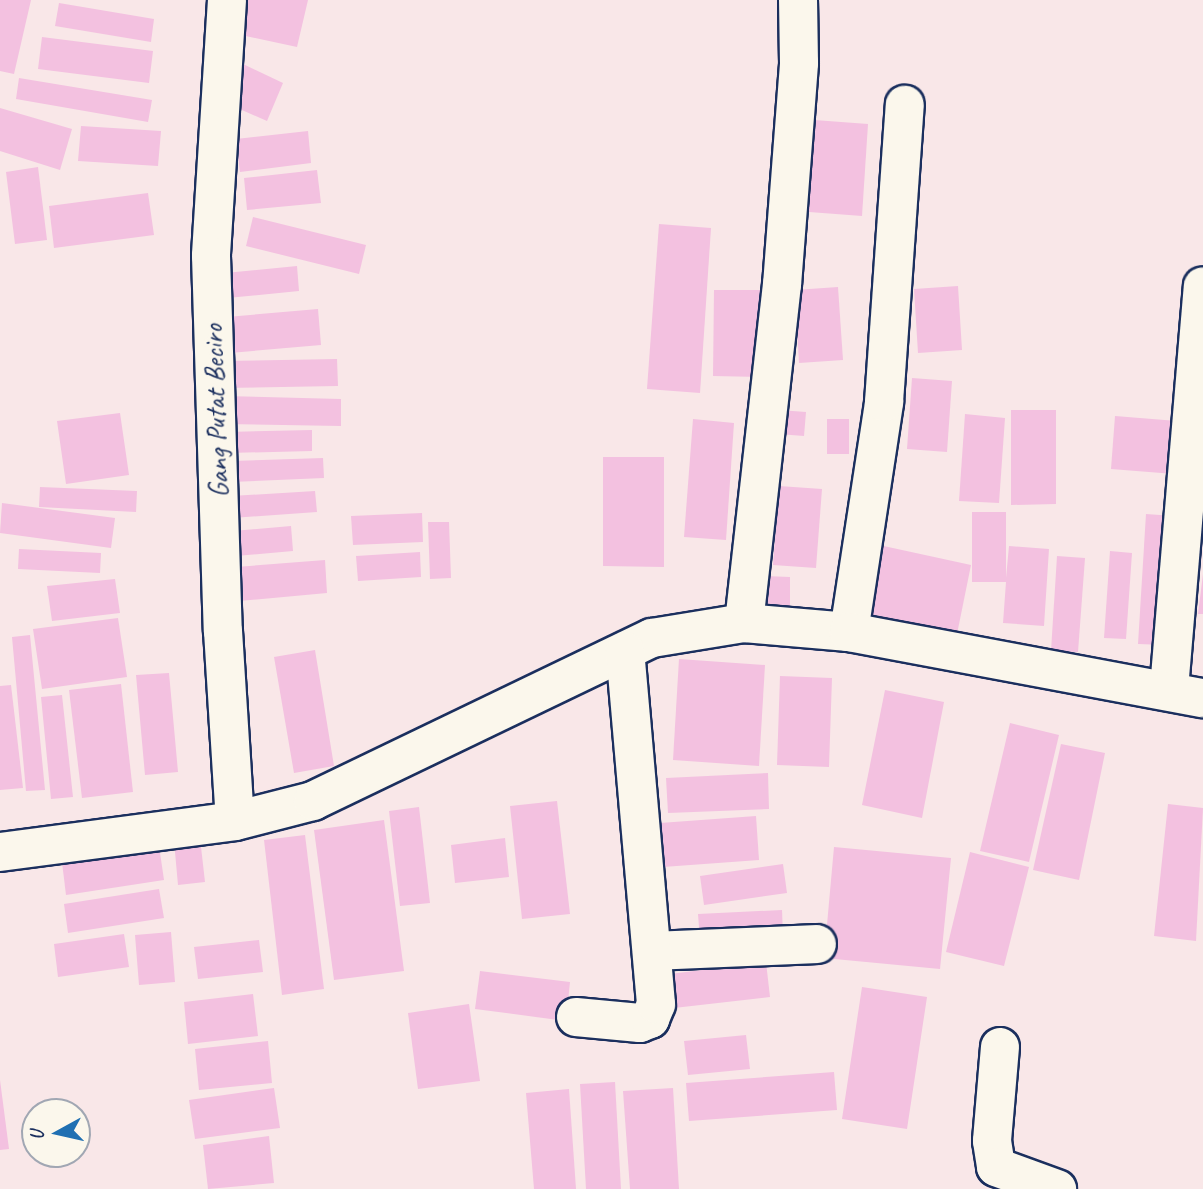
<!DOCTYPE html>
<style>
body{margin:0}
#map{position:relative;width:1203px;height:1189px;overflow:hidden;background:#f9e7e8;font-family:Caveat,sans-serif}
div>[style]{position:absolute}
.building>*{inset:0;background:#f3c1e0}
.roads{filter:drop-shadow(2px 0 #1b2f5e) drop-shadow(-2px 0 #1b2f5e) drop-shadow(0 2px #1b2f5e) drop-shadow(0 -2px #1b2f5e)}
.minor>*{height:38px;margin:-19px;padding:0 19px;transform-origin:19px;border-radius:19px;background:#fbf7ec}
span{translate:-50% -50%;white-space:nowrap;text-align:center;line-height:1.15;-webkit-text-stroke:6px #fbf7ec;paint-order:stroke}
.street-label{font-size:28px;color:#1b2f5e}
.north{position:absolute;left:21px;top:1098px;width:70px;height:70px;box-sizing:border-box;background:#fbf7ec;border:2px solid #a1a7b3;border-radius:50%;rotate:262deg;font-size:19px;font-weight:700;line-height:28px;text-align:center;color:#1b2f5e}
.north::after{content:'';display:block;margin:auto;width:24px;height:32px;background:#1f6fb2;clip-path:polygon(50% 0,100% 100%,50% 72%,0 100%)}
</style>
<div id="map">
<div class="building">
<i style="clip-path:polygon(0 0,31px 0,14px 74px,0 71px)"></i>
<i style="clip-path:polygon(234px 0,308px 0,297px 47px,227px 32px)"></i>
<i style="clip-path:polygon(59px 3px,154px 19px,151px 42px,55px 26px)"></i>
<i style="clip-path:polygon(42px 37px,153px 51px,149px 83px,38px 69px)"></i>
<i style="clip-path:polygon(243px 64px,283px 83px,267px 121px,226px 103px)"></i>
<i style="clip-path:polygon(19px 78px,152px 100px,148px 122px,16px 99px)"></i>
<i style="clip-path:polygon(0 108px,72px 129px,60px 170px,0 151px)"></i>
<i style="clip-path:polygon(801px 119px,868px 124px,862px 216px,796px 211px)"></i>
<i style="clip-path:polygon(81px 126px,161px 131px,158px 166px,78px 161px)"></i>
<i style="clip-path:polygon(308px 131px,311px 163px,240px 172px,236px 139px)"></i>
<i style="clip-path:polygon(38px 167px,47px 240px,15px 244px,6px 172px)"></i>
<i style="clip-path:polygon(317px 170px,321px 203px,247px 210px,244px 178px)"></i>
<i style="clip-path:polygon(148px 193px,154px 235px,54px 248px,49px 206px)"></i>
<i style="clip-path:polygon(253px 217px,366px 245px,359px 274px,246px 246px)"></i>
<i style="clip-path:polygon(659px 224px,711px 228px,700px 393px,647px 389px)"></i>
<i style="clip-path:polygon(297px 266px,299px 291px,217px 299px,215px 274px)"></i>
<i style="clip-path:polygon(958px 286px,962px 350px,918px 353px,914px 289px)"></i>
<i style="clip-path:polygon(838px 287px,843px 360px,799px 363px,795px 290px)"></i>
<i style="clip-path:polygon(714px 290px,761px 290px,761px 377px,713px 376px)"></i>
<i style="clip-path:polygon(318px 309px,321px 345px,218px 354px,215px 318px)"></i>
<i style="clip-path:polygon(337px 359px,338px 386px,223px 388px,222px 361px)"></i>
<i style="clip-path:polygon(912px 378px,952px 381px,947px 452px,907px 449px)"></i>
<i style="clip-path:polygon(224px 396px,341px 399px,341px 426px,223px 424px)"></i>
<i style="clip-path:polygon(779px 410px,806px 412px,804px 436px,778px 434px)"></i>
<i style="clip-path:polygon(1011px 410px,1056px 410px,1056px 504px,1011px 505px)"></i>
<i style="clip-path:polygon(120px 413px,129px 475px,66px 484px,57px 421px)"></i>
<i style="clip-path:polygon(965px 414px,1005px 418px,999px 503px,959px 501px)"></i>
<i style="clip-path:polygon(1115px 416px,1177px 421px,1174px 474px,1111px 469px)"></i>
<i style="clip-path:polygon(693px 419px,734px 423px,726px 540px,684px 537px)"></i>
<i style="clip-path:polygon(827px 419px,849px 419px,849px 454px,827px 454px)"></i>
<i style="clip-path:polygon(312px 430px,312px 451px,228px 453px,227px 432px)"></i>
<i style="clip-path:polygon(603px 457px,664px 457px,664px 567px,603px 566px)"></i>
<i style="clip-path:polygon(323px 458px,324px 478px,231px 482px,231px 461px)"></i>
<i style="clip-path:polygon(779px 486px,822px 489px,816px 568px,773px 565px)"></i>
<i style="clip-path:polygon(40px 487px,137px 491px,136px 512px,39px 507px)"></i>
<i style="clip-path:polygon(315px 491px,317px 512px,232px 518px,231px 496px)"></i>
<i style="clip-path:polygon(2px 503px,115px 518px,111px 548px,0 533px)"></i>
<i style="clip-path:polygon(972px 512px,1006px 512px,1006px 578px,1009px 546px,1049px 549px,1044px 626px,1003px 623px,1006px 582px,972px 582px)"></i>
<i style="clip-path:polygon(422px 513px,423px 542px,353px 545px,351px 516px)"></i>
<i style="clip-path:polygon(1146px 514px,1174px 516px,1165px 645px,1138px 644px)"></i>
<i style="clip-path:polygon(428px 522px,449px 522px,451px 578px,430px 579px)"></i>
<i style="clip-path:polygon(291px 526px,293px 551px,236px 556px,233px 531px)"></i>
<i style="clip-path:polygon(879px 545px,971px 565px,956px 639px,864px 620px)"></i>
<i style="clip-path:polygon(19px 549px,101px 553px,100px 573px,18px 569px)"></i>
<i style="clip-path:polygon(1110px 551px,1132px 553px,1126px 639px,1104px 638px)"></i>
<i style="clip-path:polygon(420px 552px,421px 577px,358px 581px,356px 556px)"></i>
<i style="clip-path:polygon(1057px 556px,1085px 558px,1078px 652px,1051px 651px)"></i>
<i style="clip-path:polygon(325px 560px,327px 593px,239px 601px,236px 567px)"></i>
<i style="clip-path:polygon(1203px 574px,1203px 614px,1198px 614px)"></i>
<i style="clip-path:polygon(765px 576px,790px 577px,790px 613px,763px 612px)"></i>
<i style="clip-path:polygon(115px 579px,120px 613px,52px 621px,47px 586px)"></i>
<i style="clip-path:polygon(118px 618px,127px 677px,42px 689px,33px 629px)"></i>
<i style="clip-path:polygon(30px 635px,45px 790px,26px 791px,12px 637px)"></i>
<i style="clip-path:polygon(315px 650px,334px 766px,294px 773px,274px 657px)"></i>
<i style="clip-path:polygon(679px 659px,765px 665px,759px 766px,673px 760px)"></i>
<i style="clip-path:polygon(169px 673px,178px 772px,145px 775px,136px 675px)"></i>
<i style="clip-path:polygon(780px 676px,832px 678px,829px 767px,777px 765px)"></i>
<i style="clip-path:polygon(121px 684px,133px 792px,82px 798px,69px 690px)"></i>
<i style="clip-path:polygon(11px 685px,23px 788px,0 790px,0 686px)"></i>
<i style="clip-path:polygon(885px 690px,944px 702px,922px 818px,862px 805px)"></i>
<i style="clip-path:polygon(62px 695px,73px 797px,51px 799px,41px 697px)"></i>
<i style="clip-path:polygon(1010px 723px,1059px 735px,1029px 862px,980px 851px)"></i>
<i style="clip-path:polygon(1061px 744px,1105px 753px,1079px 880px,1033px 870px)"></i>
<i style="clip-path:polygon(768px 773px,769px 809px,668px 813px,666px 778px)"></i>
<i style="clip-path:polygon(557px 801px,570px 914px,522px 919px,510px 806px)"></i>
<i style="clip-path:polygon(1168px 804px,1203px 808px,1196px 941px,1154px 936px)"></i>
<i style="clip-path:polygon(419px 807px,430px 903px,400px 906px,389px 811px)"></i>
<i style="clip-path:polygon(756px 816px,759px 860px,663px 867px,660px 823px)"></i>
<i style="clip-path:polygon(384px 820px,404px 971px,334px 980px,314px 830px)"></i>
<i style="clip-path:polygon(305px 835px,324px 989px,282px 995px,264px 840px)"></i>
<i style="clip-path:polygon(200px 838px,205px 882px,178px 885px,174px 841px)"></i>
<i style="clip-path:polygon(505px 838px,509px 877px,455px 883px,451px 845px)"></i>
<i style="clip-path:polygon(158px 839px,164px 880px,66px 895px,61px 854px)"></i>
<i style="clip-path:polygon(834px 847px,951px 858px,940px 969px,824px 958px)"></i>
<i style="clip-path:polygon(970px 852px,1029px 867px,1004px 966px,946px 952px)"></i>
<i style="clip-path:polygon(783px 864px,787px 893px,704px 905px,700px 876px)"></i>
<i style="clip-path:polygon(159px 889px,164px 918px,68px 933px,64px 904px)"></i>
<i style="clip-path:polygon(782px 910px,783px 935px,700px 940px,698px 914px)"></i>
<i style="clip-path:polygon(171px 932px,175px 982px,139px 985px,135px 935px)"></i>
<i style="clip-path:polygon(124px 934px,129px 967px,58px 977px,54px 944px)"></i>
<i style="clip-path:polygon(259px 940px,263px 972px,198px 979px,194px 947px)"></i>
<i style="clip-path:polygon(766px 962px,770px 997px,674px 1008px,670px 974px)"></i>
<i style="clip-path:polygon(480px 971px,570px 982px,566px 1021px,475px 1009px)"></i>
<i style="clip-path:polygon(862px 987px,927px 997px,907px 1129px,842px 1119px)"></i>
<i style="clip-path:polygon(253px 994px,258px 1036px,188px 1044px,184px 1002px)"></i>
<i style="clip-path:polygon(469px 1004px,480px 1081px,418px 1089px,408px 1013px)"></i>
<i style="clip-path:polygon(746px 1035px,750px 1069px,688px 1075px,684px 1041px)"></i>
<i style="clip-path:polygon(268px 1041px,272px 1083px,199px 1090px,195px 1049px)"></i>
<i style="clip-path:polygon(834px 1072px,837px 1110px,689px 1121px,686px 1083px)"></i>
<i style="clip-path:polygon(0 1080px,9px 1149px,0 1150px)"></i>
<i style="clip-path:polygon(615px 1082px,621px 1189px,586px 1189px,580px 1084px)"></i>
<i style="clip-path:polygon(274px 1088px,280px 1128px,195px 1139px,189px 1100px)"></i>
<i style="clip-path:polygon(673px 1088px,679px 1189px,630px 1189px,623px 1091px)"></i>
<i style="clip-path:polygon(569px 1089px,576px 1189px,534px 1189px,526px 1093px)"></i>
<i style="clip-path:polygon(269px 1136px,274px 1183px,208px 1189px,203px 1145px)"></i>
</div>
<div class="roads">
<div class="minor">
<i style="left:227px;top:0;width:256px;rotate:93.6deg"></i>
<i style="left:211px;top:256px;width:375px;rotate:88.2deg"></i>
<i style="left:223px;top:631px;width:190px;rotate:86.4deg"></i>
<i style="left:744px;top:623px;width:340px;rotate:-83.6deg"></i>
<i style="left:782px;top:285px;width:223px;rotate:-85.6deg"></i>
<i style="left:799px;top:63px;width:63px;rotate:-90.9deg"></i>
<i style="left:849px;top:632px;width:233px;rotate:-81.3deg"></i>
<i style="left:884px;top:402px;width:298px;rotate:-86deg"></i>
<i style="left:1169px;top:689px;width:404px;rotate:-85.2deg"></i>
<i style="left:0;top:852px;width:237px;rotate:-7.5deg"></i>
<i style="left:235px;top:821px;width:81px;rotate:-14.4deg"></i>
<i style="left:313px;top:801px;width:376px;rotate:-25.7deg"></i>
<i style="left:652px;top:638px;width:93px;rotate:-9.3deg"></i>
<i style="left:744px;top:623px;width:105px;rotate:4.9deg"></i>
<i style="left:849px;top:632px;width:360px;rotate:10.6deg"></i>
<i style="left:653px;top:951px;width:164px;rotate:-2.4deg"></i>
<i style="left:576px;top:1017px;width:64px;rotate:5.4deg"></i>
<i style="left:640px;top:1023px;width:11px;rotate:-22deg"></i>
<i style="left:650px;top:1019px;width:16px;rotate:-68deg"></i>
<i style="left:656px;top:1004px;width:354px;rotate:-95deg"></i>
<i style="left:1000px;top:1047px;width:94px;rotate:94.9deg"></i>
<i style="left:992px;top:1141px;width:26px;rotate:81deg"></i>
<i style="left:996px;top:1167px;width:65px;rotate:19.8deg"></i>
</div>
</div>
<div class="street-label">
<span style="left:216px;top:411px;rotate:-92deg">Gang Putat Beciro</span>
</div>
<div class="north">U</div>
</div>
